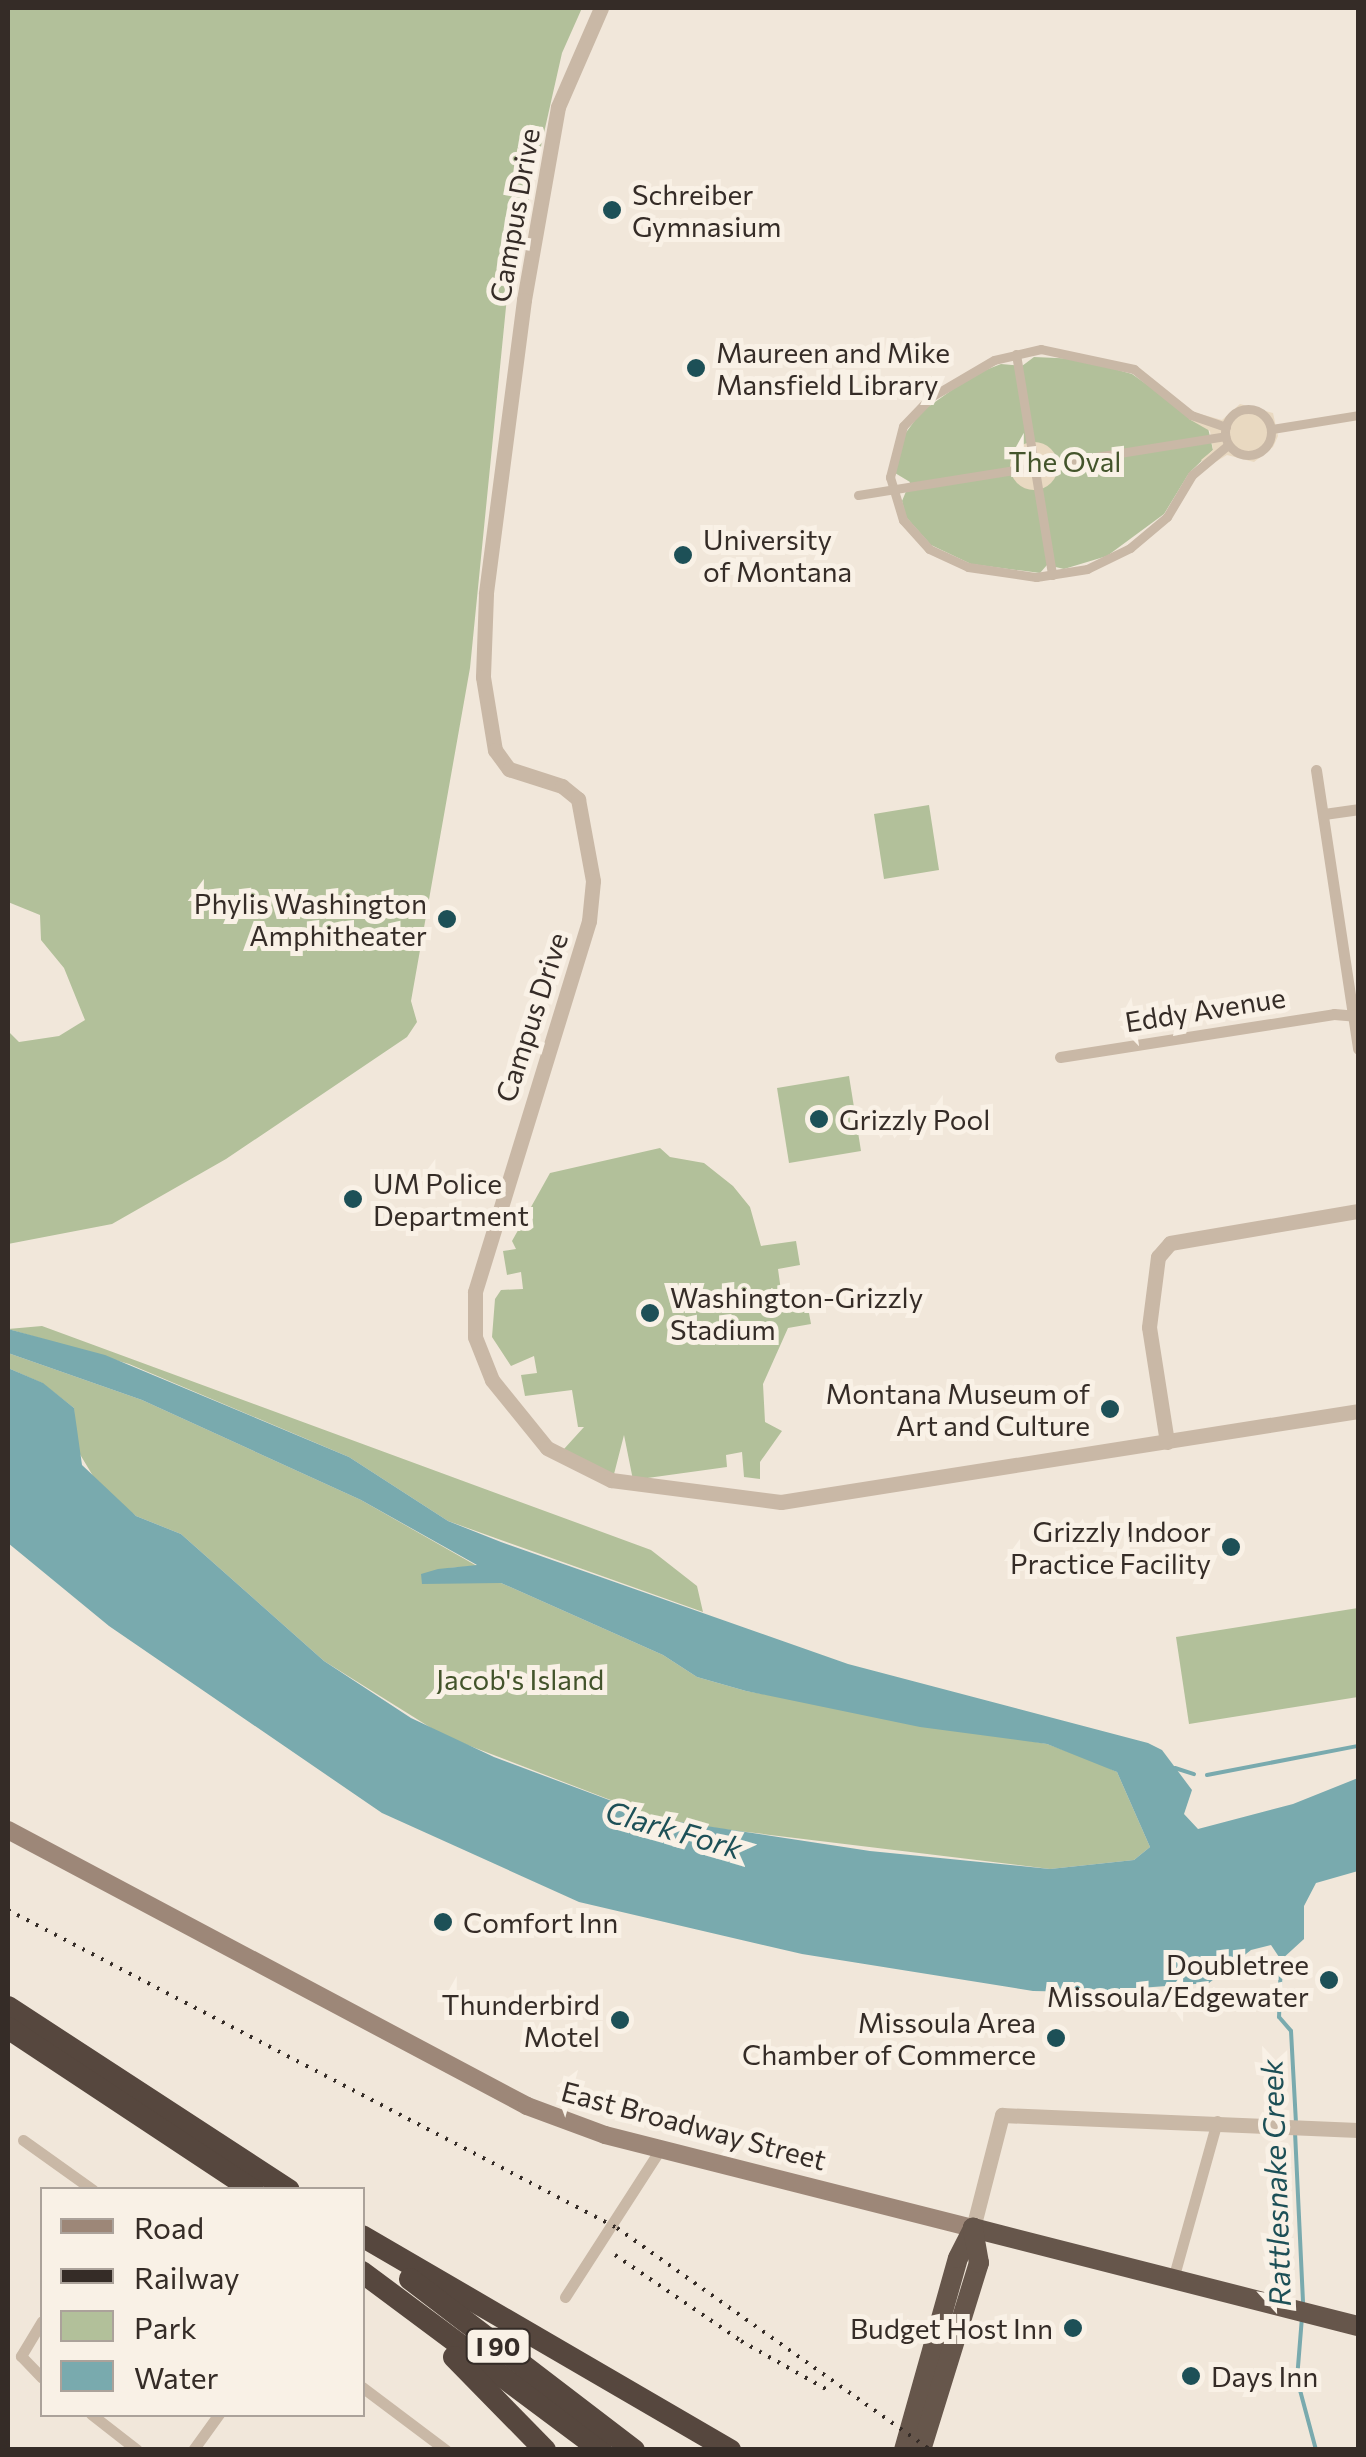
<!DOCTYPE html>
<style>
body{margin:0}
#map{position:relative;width:1366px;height:2457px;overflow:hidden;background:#f1e7da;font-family:Commissioner,sans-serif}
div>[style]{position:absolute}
.green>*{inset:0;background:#b2c09a}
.plaza>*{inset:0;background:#e9d9c1}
.round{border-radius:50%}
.water>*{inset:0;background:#79aaae}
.stream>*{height:4px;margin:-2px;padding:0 2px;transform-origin:2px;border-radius:2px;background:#79aaae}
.pedestrian>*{height:9px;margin:-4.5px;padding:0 4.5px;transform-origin:4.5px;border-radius:4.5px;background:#c9b8a6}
.pedestrian>.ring{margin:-4.5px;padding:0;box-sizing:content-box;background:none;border:9px solid #c9b8a6;border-radius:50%}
.minor>*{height:11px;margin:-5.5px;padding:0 5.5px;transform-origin:5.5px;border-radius:5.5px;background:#c9b8a6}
.tertiary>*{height:15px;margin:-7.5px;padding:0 7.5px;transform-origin:7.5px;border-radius:7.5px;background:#c9b8a6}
.secondary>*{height:18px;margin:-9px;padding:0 9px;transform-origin:9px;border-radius:9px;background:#9d8778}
.trunk>*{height:20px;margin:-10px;padding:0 10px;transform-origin:10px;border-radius:10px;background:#66564b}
.motorway>*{height:22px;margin:-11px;padding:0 11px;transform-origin:11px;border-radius:11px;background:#56473e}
.rail>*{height:4px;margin-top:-2px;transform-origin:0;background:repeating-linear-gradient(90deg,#352c27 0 2.5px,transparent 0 10.5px)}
.dots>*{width:28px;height:28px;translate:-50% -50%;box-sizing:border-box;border:5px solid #f9f1e6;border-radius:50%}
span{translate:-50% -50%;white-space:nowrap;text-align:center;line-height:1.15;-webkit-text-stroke:10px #f9f1e6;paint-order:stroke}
.shield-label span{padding:2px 8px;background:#f9f1e6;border:2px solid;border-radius:8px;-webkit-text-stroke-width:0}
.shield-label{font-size:25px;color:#352c27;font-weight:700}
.poi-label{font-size:28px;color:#352c27}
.left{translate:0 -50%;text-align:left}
.right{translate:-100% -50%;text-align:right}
.street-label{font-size:28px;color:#352c27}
.park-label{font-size:28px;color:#43542b}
.water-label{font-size:30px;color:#1d5057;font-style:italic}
.frame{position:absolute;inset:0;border:10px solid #352c27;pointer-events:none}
.legend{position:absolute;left:40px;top:2187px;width:325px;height:230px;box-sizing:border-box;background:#f9f1e6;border:2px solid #aba29a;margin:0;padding:12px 18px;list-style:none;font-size:30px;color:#352c27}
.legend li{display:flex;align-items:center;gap:20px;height:50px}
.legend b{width:50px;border:2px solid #aba29a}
</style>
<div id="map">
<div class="green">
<i style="clip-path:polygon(8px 8px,582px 8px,562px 53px,507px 297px,470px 668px,411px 1001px,417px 1022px,407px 1037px,226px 1159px,112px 1224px,8px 1244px,8px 1031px,19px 1042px,59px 1036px,85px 1020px,64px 968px,41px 940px,40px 915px,8px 902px)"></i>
<i style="clip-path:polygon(1034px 357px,1079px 359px,1132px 374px,1208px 428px,1213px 450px,1189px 473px,1164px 514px,1107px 556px,1064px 569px,1047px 565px,1040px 573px,971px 564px,931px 545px,906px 517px,902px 501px,910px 482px,895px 473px,902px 438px,921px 412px,973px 375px,1001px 364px,1022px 366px)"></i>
<i style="clip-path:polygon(929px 805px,939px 870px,884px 879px,874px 814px)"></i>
<i style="clip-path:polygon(849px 1076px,861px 1151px,789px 1163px,777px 1088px)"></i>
<i style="clip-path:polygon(660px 1148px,670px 1157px,704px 1163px,733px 1186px,750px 1207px,761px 1246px,796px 1241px,800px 1265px,778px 1269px,783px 1305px,807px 1302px,811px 1324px,788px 1328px,763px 1384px,765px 1422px,782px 1431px,760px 1462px,760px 1479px,744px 1477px,742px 1452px,726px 1455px,727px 1467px,633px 1480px,624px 1435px,613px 1478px,564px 1449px,584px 1427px,578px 1427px,572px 1390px,525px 1396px,521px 1375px,537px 1373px,534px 1356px,511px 1366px,492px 1337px,495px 1299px,501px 1290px,523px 1289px,521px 1272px,507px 1275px,503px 1251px,516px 1249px,512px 1241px,550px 1173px)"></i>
<i style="clip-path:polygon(42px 1326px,651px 1550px,697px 1586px,703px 1612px,448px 1521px,349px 1457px,129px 1364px,8px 1329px)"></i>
<i style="clip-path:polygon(8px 1353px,142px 1400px,361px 1500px,477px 1566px,449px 1568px,429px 1581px,501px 1583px,663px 1655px,697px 1677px,746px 1691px,1047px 1744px,1096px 1762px,1117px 1772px,1150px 1847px,1134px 1860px,1050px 1869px,722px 1829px,660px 1819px,444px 1736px,324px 1661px,181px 1534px,136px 1516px,99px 1486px,75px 1446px,74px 1408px,42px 1383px,8px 1368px)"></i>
<i style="clip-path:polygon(1358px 1608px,1358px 1697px,1189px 1724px,1176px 1637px)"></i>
</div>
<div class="plaza">
<i style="clip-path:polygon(1240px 404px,1273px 413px,1278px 436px,1273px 447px,1254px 462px,1227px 455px,1207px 467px,1201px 460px,1213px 450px,1210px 431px,1189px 419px,1193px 412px,1222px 420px)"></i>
<i class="round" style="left:1010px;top:442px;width:48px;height:48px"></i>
</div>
<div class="water">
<i style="clip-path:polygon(8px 1329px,105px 1355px,349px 1457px,448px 1521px,501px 1542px,848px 1664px,1148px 1743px,1162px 1750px,1192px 1790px,1184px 1814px,1198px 1829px,1293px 1804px,1358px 1778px,1358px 1871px,1316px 1883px,1304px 1906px,1304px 1939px,1281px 1960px,1271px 1945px,1251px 1950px,1209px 1983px,1083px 1992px,1033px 1991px,802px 1954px,579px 1902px,382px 1813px,109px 1626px,8px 1543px,8px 1368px,43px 1383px,74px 1408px,82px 1465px,136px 1516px,181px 1534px,324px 1661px,411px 1718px,494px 1757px,660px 1819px,870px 1851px,1050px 1869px,1134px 1860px,1150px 1847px,1117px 1772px,1047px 1744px,920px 1727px,746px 1691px,697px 1677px,663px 1655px,501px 1583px,422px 1584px,421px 1574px,438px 1569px,477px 1565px,361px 1500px,142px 1400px,8px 1353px)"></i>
</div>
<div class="stream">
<i style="left:1175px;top:1768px;width:20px;rotate:18deg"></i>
<i style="left:1207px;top:1775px;width:154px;rotate:-10.9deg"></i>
<i style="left:1281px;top:1958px;width:59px;rotate:91.9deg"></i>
<i style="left:1279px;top:2017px;width:18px;rotate:49deg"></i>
<i style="left:1291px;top:2031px;width:92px;rotate:86.9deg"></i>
<i style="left:1295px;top:2132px;width:170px;rotate:87.3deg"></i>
<i style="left:1302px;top:2317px;width:62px;rotate:94.6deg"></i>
<i style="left:1297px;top:2379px;width:73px;rotate:75deg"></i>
</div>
<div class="pedestrian">
<i style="left:1016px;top:354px;width:224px;rotate:80.7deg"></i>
<i class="ring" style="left:1225px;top:409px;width:37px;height:37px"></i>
<i style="left:1226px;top:427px;width:37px;rotate:-161deg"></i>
<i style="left:1191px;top:415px;width:73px;rotate:-141.1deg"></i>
<i style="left:1134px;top:369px;width:95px;rotate:-167.9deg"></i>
<i style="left:1041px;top:349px;width:48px;rotate:166.8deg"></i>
<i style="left:994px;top:360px;width:73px;rotate:149.6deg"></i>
<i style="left:931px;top:397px;width:40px;rotate:134deg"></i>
<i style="left:903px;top:426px;width:53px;rotate:104.3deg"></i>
<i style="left:890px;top:477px;width:45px;rotate:73.2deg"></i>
<i style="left:903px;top:520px;width:39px;rotate:48deg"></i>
<i style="left:929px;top:549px;width:43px;rotate:24.8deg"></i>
<i style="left:968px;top:567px;width:69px;rotate:8.4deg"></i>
<i style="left:1036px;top:577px;width:52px;rotate:-8.9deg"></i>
<i style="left:1087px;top:569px;width:48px;rotate:-26deg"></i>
<i style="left:1130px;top:548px;width:48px;rotate:-40deg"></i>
<i style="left:1167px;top:517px;width:49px;rotate:-59.2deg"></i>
<i style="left:1192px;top:475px;width:47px;rotate:-39.8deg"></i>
<i style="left:1272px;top:429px;width:87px;rotate:-9.2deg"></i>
<i style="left:858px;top:495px;width:372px;rotate:-9.1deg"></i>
</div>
<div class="minor">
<i style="left:1316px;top:770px;width:282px;rotate:81.4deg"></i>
<i style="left:1324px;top:814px;width:34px;rotate:-8deg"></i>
<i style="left:1060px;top:1057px;width:277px;rotate:-8.9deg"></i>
<i style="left:1334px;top:1014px;width:24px;rotate:5deg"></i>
<i style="left:23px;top:2140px;width:86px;rotate:35.5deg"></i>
<i style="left:1173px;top:2279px;width:164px;rotate:-74.4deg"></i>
<i style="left:565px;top:2297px;width:177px;rotate:-57.2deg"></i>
<i style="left:42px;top:2321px;width:41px;rotate:121deg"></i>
<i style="left:21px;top:2356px;width:30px;rotate:46deg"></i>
<i style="left:362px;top:2387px;width:105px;rotate:36.9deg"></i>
<i style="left:91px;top:2414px;width:58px;rotate:38deg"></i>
<i style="left:193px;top:2450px;width:44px;rotate:-54.2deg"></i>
</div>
<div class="tertiary">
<i style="left:601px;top:8px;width:108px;rotate:113.5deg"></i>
<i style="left:558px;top:107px;width:196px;rotate:100deg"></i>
<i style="left:524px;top:300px;width:296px;rotate:97.4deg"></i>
<i style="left:486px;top:594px;width:83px;rotate:92.1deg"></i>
<i style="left:483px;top:677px;width:74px;rotate:80.7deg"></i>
<i style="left:495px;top:750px;width:24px;rotate:54deg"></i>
<i style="left:509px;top:769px;width:56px;rotate:17.8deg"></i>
<i style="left:562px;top:786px;width:21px;rotate:39deg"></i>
<i style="left:578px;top:799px;width:83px;rotate:79.6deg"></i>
<i style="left:593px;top:881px;width:40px;rotate:95.7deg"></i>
<i style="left:589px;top:921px;width:388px;rotate:107.1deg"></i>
<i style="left:475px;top:1292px;width:45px;rotate:90deg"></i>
<i style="left:475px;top:1337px;width:46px;rotate:68.4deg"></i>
<i style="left:492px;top:1380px;width:87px;rotate:51deg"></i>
<i style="left:547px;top:1448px;width:72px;rotate:26.6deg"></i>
<i style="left:611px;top:1480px;width:171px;rotate:7.4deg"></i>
<i style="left:781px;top:1502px;width:584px;rotate:-8.96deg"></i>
<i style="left:1167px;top:1442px;width:116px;rotate:-98.9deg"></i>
<i style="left:1149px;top:1327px;width:71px;rotate:-82.7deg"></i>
<i style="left:1158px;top:1257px;width:18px;rotate:-49deg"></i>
<i style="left:1170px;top:1243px;width:191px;rotate:-9.7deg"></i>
<i style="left:973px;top:2228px;width:117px;rotate:-75.6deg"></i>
<i style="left:1002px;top:2115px;width:356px;rotate:2.4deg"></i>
</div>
<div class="secondary">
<i style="left:8px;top:1830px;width:588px;rotate:28deg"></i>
<i style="left:527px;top:2106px;width:83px;rotate:20.4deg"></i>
<i style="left:605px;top:2135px;width:380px;rotate:14.2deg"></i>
</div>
<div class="trunk">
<i style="left:973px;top:2228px;width:397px;rotate:14.3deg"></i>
<i style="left:904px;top:2450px;width:199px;rotate:-74.3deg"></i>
<i style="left:958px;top:2258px;width:34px;rotate:-63deg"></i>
<i style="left:921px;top:2450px;width:196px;rotate:-72.8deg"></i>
<i style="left:979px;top:2263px;width:36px;rotate:-100deg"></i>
</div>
<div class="motorway">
<i style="left:8px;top:2007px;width:335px;rotate:33.1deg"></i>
<i style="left:8px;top:2028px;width:294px;rotate:33.5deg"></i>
<i style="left:362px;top:2236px;width:426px;rotate:30.2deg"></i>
<i style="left:362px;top:2272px;width:298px;rotate:36.7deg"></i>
<i style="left:410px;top:2279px;width:282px;rotate:37.4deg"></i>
<i style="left:454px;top:2357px;width:130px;rotate:45.6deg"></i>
</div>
<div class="rail">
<i style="left:8px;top:1910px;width:687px;rotate:27.57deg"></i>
<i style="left:617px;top:2228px;width:384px;rotate:35.3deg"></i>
<i style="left:615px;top:2255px;width:153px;rotate:34.3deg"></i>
<i style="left:741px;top:2341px;width:98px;rotate:29.5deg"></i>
</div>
<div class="dots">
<i style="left:612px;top:210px;background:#1d5057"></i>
<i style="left:696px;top:368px;background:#1d5057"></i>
<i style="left:683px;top:555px;background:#1d5057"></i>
<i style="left:447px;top:919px;background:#1d5057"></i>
<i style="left:819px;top:1119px;background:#1d5057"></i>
<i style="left:353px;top:1199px;background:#1d5057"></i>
<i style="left:650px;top:1313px;background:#1d5057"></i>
<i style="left:1110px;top:1409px;background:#1d5057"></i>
<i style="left:1231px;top:1547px;background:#1d5057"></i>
<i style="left:443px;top:1922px;background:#1d5057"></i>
<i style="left:1329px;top:1980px;background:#1d5057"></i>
<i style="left:620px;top:2020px;background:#1d5057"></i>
<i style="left:1056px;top:2038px;background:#1d5057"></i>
<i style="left:1073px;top:2328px;background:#1d5057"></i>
<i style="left:1191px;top:2376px;background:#1d5057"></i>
</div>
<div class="shield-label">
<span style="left:498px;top:2346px">I 90</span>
</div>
<div class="poi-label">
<span class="left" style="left:632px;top:210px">Schreiber<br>Gymnasium</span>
<span class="left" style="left:716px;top:368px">Maureen and Mike<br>Mansfield Library</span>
<span class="left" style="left:703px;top:555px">University<br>of Montana</span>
<span class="right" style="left:427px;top:919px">Phylis Washington<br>Amphitheater</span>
<span class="left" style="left:839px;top:1119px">Grizzly Pool</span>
<span class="left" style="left:373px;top:1199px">UM Police<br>Department</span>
<span class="left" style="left:670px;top:1313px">Washington-Grizzly<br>Stadium</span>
<span class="right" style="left:1090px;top:1409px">Montana Museum of<br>Art and Culture</span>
<span class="right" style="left:1211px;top:1547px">Grizzly Indoor<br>Practice Facility</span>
<span class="left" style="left:463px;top:1922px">Comfort Inn</span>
<span class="right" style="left:1309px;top:1980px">Doubletree<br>Missoula/Edgewater</span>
<span class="right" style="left:600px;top:2020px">Thunderbird<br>Motel</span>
<span class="right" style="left:1036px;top:2038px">Missoula Area<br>Chamber of Commerce</span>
<span class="right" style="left:1053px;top:2328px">Budget Host Inn</span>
<span class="left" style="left:1211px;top:2376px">Days Inn</span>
</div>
<div class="street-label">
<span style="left:514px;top:215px;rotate:-80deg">Campus Drive</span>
<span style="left:1205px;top:1009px;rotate:-9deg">Eddy Avenue</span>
<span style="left:531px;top:1017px;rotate:-72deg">Campus Drive</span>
<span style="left:694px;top:2125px;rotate:15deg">East Broadway Street</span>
</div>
<div class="park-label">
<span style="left:1065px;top:461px">The Oval</span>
<span style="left:520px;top:1679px">Jacob's Island</span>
</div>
<div class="water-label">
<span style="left:674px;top:1829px;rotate:16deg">Clark Fork</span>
<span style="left:1275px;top:2183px;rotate:-92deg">Rattlesnake Creek</span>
</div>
<div class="frame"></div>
<ul class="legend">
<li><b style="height:12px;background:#9d8778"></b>Road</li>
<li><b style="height:12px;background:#352c27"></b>Railway</li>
<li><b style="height:28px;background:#b2c09a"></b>Park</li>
<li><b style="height:28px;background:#79aaae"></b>Water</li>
</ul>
</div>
